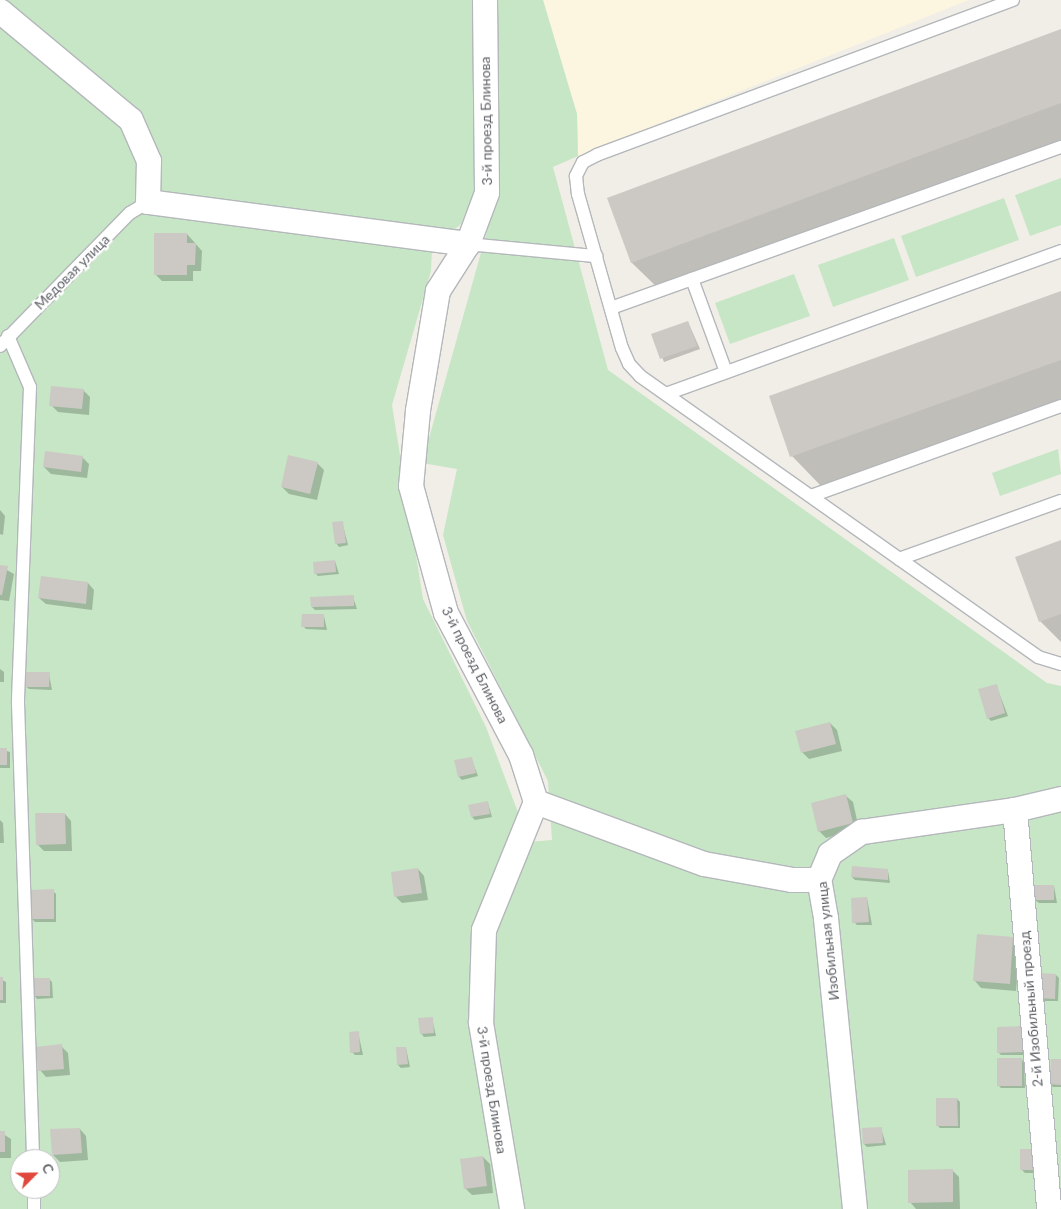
<!DOCTYPE html>
<meta charset="utf-8">
<style>
body{margin:0}
#map{position:relative;width:1061px;height:1209px;overflow:hidden;background:#f0eee7;font-family:Lato,sans-serif}
div>[style]{position:absolute}
.commercial>*{inset:0;background:#fcf5e0}
.green>*{inset:0;background:#c6e6c5}
.shadow>*{inset:0;background:#0003}
.building>*{inset:0;background:#ccc9c4}
.roads{filter:drop-shadow(1px 0 #b4b7bb) drop-shadow(-1px 0 #b4b7bb) drop-shadow(0 1px #b4b7bb) drop-shadow(0 -1px #b4b7bb)}
.service>*{height:12px;margin:-6px;padding:0 6px;transform-origin:6px;border-radius:6px;background:#fff}
.minor>*{height:24px;margin:-12px;padding:0 12px;transform-origin:12px;border-radius:12px;background:#fff}
span{translate:-50% -50%;white-space:nowrap;text-align:center;line-height:1.15;-webkit-text-stroke:4.5px #fff;paint-order:stroke}
.street-label{font-size:14px;color:#5f6267}
.north{position:absolute;left:10px;top:1149px;width:50px;height:50px;box-sizing:border-box;background:#fff;border:1px solid #bfc0c2;border-radius:50%;rotate:67deg;font-size:14px;font-weight:700;line-height:20px;text-align:center;color:#5f6267}
.north::after{content:'';display:block;margin:auto;width:18px;height:22px;background:#e0473d;clip-path:polygon(50% 0,100% 100%,50% 72%,0 100%)}
</style>
<div id="map">
<div class="commercial">
<i style="clip-path:polygon(543px 0,969px 0,578px 156px,577px 114px)"></i>
</div>
<div class="green">
<i style="clip-path:polygon(evenodd,0 0,483px 0,474px 192px,461px 224px,432px 248px,431px 271px,392px 405px,423px 599px,486px 727px,529px 842px,552px 840px,548px 781px,467px 621px,443px 535px,457px 469px,422px 463px,500px 185px,492px 68px,491px 0,543px 0,577px 114px,578px 156px,553px 167px,608px 370px,1047px 683px,1061px 686px,1061px 1209px,0 1209px,0 0,20px 1159px,50px 1159px,50px 1189px,20px 1189px,20px 1159px)"></i>
<i style="clip-path:polygon(1061px 178px,1061px 225px,1030px 236px,1015px 195px)"></i>
<i style="clip-path:polygon(1004px 198px,1019px 240px,916px 277px,901px 236px)"></i>
<i style="clip-path:polygon(894px 238px,909px 280px,833px 307px,818px 265px)"></i>
<i style="clip-path:polygon(794px 274px,810px 316px,730px 344px,715px 303px)"></i>
<i style="clip-path:polygon(1058px 449px,1061px 474px,1000px 496px,992px 473px)"></i>
</div>
<div class="shadow">
<i style="clip-path:polygon(1061px 30px,1061px 143px,662px 292px,632px 263px,609px 199px)"></i>
<i style="clip-path:polygon(187px 234px,202px 251px,201px 271px,193px 271px,193px 281px,162px 281px,155px 274px)"></i>
<i style="clip-path:polygon(1061px 292px,1061px 399px,821px 486px,792px 456px)"></i>
<i style="clip-path:polygon(688px 322px,700px 349px,664px 362px,653px 335px)"></i>
<i style="clip-path:polygon(83px 390px,90px 397px,89px 415px,58px 412px,51px 405px)"></i>
<i style="clip-path:polygon(82px 457px,89px 464px,87px 478px,51px 474px,44px 467px)"></i>
<i style="clip-path:polygon(317px 463px,324px 470px,317px 500px,289px 494px,282px 487px)"></i>
<i style="clip-path:polygon(0 510px,5px 516px,3px 535px,0 534px)"></i>
<i style="clip-path:polygon(342px 522px,348px 545px,339px 547px,336px 543px)"></i>
<i style="clip-path:polygon(1061px 541px,1061px 642px,1040px 621px)"></i>
<i style="clip-path:polygon(335px 561px,339px 574px,318px 576px,315px 573px)"></i>
<i style="clip-path:polygon(0 566px,14px 574px,9px 601px,0 600px)"></i>
<i style="clip-path:polygon(88px 583px,94px 590px,92px 610px,46px 604px,39px 598px)"></i>
<i style="clip-path:polygon(353px 597px,357px 609px,315px 610px,312px 607px)"></i>
<i style="clip-path:polygon(324px 616px,327px 630px,306px 629px,303px 626px)"></i>
<i style="clip-path:polygon(0 669px,4px 672px,4px 682px,0 682px)"></i>
<i style="clip-path:polygon(49px 674px,52px 690px,29px 689px,25px 686px)"></i>
<i style="clip-path:polygon(996px 685px,1008px 716px,991px 721px,988px 718px)"></i>
<i style="clip-path:polygon(830px 723px,837px 730px,842px 751px,809px 759px,802px 752px)"></i>
<i style="clip-path:polygon(0 749px,10px 752px,10px 768px,0 768px)"></i>
<i style="clip-path:polygon(471px 758px,478px 776px,462px 780px,459px 777px)"></i>
<i style="clip-path:polygon(846px 796px,853px 802px,859px 829px,826px 838px,819px 831px)"></i>
<i style="clip-path:polygon(488px 803px,492px 817px,475px 820px,472px 817px)"></i>
<i style="clip-path:polygon(65px 814px,71px 821px,72px 851px,44px 851px,37px 844px)"></i>
<i style="clip-path:polygon(0 820px,3px 823px,4px 843px,0 843px)"></i>
<i style="clip-path:polygon(418px 869px,424px 876px,428px 900px,402px 903px,396px 897px)"></i>
<i style="clip-path:polygon(888px 871px,890px 883px,855px 880px,852px 877px)"></i>
<i style="clip-path:polygon(1054px 886px,1057px 903px,1039px 903px,1035px 900px)"></i>
<i style="clip-path:polygon(53px 891px,56px 894px,56px 922px,35px 922px,32px 919px)"></i>
<i style="clip-path:polygon(867px 898px,872px 925px,857px 925px,854px 922px)"></i>
<i style="clip-path:polygon(1013px 938px,1020px 945px,1016px 991px,981px 988px,975px 981px)"></i>
<i style="clip-path:polygon(1056px 975px,1059px 978px,1058px 1001px,1042px 1001px,1039px 998px)"></i>
<i style="clip-path:polygon(0 979px,6px 982px,6px 1003px,0 1003px)"></i>
<i style="clip-path:polygon(49px 979px,52px 982px,53px 998px,37px 999px,34px 995px)"></i>
<i style="clip-path:polygon(432px 1018px,436px 1036px,424px 1037px,421px 1033px)"></i>
<i style="clip-path:polygon(998px 1028px,1028px 1055px,1001px 1055px,998px 1052px)"></i>
<i style="clip-path:polygon(358px 1032px,363px 1055px,355px 1055px,352px 1052px)"></i>
<i style="clip-path:polygon(61px 1046px,68px 1053px,70px 1075px,46px 1077px,40px 1070px)"></i>
<i style="clip-path:polygon(406px 1048px,410px 1067px,401px 1068px,398px 1065px)"></i>
<i style="clip-path:polygon(1021px 1059px,1024px 1062px,1025px 1088px,1001px 1088px,998px 1085px)"></i>
<i style="clip-path:polygon(1061px 1061px,1061px 1087px,1053px 1087px,1050px 1084px)"></i>
<i style="clip-path:polygon(957px 1099px,960px 1102px,960px 1128px,940px 1128px,937px 1125px)"></i>
<i style="clip-path:polygon(881px 1128px,886px 1145px,867px 1147px,864px 1144px)"></i>
<i style="clip-path:polygon(80px 1129px,86px 1136px,88px 1160px,60px 1162px,53px 1155px)"></i>
<i style="clip-path:polygon(0 1132px,11px 1139px,11px 1158px,0 1158px)"></i>
<i style="clip-path:polygon(1032px 1151px,1035px 1154px,1035px 1173px,1025px 1173px,1022px 1170px)"></i>
<i style="clip-path:polygon(483px 1157px,490px 1164px,493px 1193px,472px 1195px,465px 1188px)"></i>
<i style="clip-path:polygon(952px 1170px,959px 1177px,960px 1209px,916px 1209px,910px 1202px)"></i>
</div>
<div class="building">
<i style="clip-path:polygon(1061px 29px,1061px 103px,631px 263px,607px 198px)"></i>
<i style="clip-path:polygon(154px 233px,187px 233px,187px 243px,196px 243px,195px 265px,187px 265px,187px 275px,154px 275px)"></i>
<i style="clip-path:polygon(1061px 291px,1061px 360px,790px 457px,769px 396px)"></i>
<i style="clip-path:polygon(688px 321px,697px 346px,660px 359px,651px 334px)"></i>
<i style="clip-path:polygon(51px 386px,84px 389px,82px 409px,49px 406px)"></i>
<i style="clip-path:polygon(45px 451px,83px 456px,81px 472px,43px 467px)"></i>
<i style="clip-path:polygon(288px 455px,318px 462px,310px 494px,281px 487px)"></i>
<i style="clip-path:polygon(343px 521px,346px 543px,335px 544px,332px 522px)"></i>
<i style="clip-path:polygon(1061px 540px,1061px 614px,1039px 622px,1015px 557px)"></i>
<i style="clip-path:polygon(335px 560px,336px 572px,314px 574px,313px 562px)"></i>
<i style="clip-path:polygon(0 565px,8px 566px,2px 595px,0 595px)"></i>
<i style="clip-path:polygon(41px 576px,88px 582px,86px 604px,38px 598px)"></i>
<i style="clip-path:polygon(354px 595px,354px 606px,311px 607px,310px 597px)"></i>
<i style="clip-path:polygon(302px 614px,324px 614px,324px 627px,301px 627px)"></i>
<i style="clip-path:polygon(24px 672px,50px 672px,49px 687px,24px 687px)"></i>
<i style="clip-path:polygon(997px 684px,1005px 713px,987px 719px,978px 689px)"></i>
<i style="clip-path:polygon(830px 722px,836px 744px,801px 753px,795px 731px)"></i>
<i style="clip-path:polygon(0 748px,7px 748px,7px 765px,0 765px)"></i>
<i style="clip-path:polygon(472px 757px,476px 773px,458px 777px,454px 760px)"></i>
<i style="clip-path:polygon(846px 794px,853px 823px,818px 832px,811px 803px)"></i>
<i style="clip-path:polygon(488px 801px,490px 814px,471px 817px,468px 805px)"></i>
<i style="clip-path:polygon(35px 813px,65px 813px,66px 844px,36px 845px)"></i>
<i style="clip-path:polygon(852px 866px,888px 869px,888px 880px,851px 877px)"></i>
<i style="clip-path:polygon(418px 868px,422px 893px,394px 897px,391px 872px)"></i>
<i style="clip-path:polygon(1034px 885px,1054px 885px,1054px 900px,1034px 900px)"></i>
<i style="clip-path:polygon(54px 889px,54px 919px,30px 919px,30px 890px)"></i>
<i style="clip-path:polygon(867px 897px,869px 922px,852px 923px,851px 898px)"></i>
<i style="clip-path:polygon(977px 934px,1013px 937px,1010px 984px,973px 981px)"></i>
<i style="clip-path:polygon(1039px 973px,1056px 974px,1055px 999px,1038px 998px)"></i>
<i style="clip-path:polygon(0 977px,3px 977px,3px 1000px,0 1000px)"></i>
<i style="clip-path:polygon(33px 978px,50px 978px,50px 996px,33px 996px)"></i>
<i style="clip-path:polygon(433px 1017px,434px 1033px,420px 1034px,418px 1018px)"></i>
<i style="clip-path:polygon(1025px 1026px,1025px 1052px,997px 1053px,997px 1027px)"></i>
<i style="clip-path:polygon(359px 1031px,360px 1052px,350px 1053px,349px 1032px)"></i>
<i style="clip-path:polygon(62px 1044px,64px 1069px,38px 1071px,36px 1047px)"></i>
<i style="clip-path:polygon(396px 1047px,406px 1047px,408px 1064px,397px 1065px)"></i>
<i style="clip-path:polygon(997px 1058px,1022px 1058px,1022px 1086px,997px 1086px)"></i>
<i style="clip-path:polygon(1051px 1059px,1061px 1059px,1061px 1085px,1049px 1084px)"></i>
<i style="clip-path:polygon(936px 1098px,957px 1098px,958px 1126px,936px 1126px)"></i>
<i style="clip-path:polygon(882px 1127px,883px 1143px,863px 1144px,862px 1128px)"></i>
<i style="clip-path:polygon(80px 1128px,82px 1153px,52px 1155px,50px 1129px)"></i>
<i style="clip-path:polygon(0 1131px,5px 1131px,5px 1152px,0 1152px)"></i>
<i style="clip-path:polygon(1020px 1149px,1032px 1149px,1033px 1170px,1020px 1170px)"></i>
<i style="clip-path:polygon(483px 1156px,487px 1186px,464px 1189px,460px 1159px)"></i>
<i style="clip-path:polygon(953px 1169px,953px 1202px,908px 1203px,908px 1170px)"></i>
</div>
<div class="roads">
<div class="service">
<i style="left:1013px;top:0;width:444px;rotate:159.6deg"></i>
<i style="left:597px;top:155px;width:16px;rotate:153deg"></i>
<i style="left:583px;top:162px;width:16px;rotate:117deg"></i>
<i style="left:576px;top:176px;width:18px;rotate:84deg"></i>
<i style="left:578px;top:194px;width:160px;rotate:74.1deg"></i>
<i style="left:622px;top:348px;width:17px;rotate:66deg"></i>
<i style="left:629px;top:364px;width:16px;rotate:47deg"></i>
<i style="left:640px;top:376px;width:487px;rotate:35.2deg"></i>
<i style="left:1038px;top:657px;width:24px;rotate:17deg"></i>
<i style="left:468px;top:244px;width:129px;rotate:5.4deg"></i>
<i style="left:692px;top:279px;width:99px;rotate:69.9deg"></i>
<i style="left:611px;top:308px;width:478px;rotate:-19.7deg"></i>
<i style="left:8px;top:336px;width:56px;rotate:66.7deg"></i>
<i style="left:30px;top:387px;width:316px;rotate:92.2deg"></i>
<i style="left:18px;top:703px;width:456px;rotate:88.1deg"></i>
<i style="left:0;top:346px;width:186px;rotate:-45.7deg"></i>
<i style="left:130px;top:213px;width:21px;rotate:-31deg"></i>
<i style="left:666px;top:394px;width:420px;rotate:-19.9deg"></i>
<i style="left:811px;top:496px;width:266px;rotate:-19.8deg"></i>
<i style="left:899px;top:559px;width:172px;rotate:-19.7deg"></i>
<i style="left:34px;top:1189px;width:20px;rotate:90deg"></i>
</div>
<div class="minor">
<i style="left:485px;top:0;width:193px;rotate:89.4deg"></i>
<i style="left:487px;top:193px;width:54px;rotate:110.4deg"></i>
<i style="left:468px;top:244px;width:56px;rotate:122.6deg"></i>
<i style="left:438px;top:291px;width:122px;rotate:99.5deg"></i>
<i style="left:418px;top:411px;width:75px;rotate:95.3deg"></i>
<i style="left:411px;top:486px;width:132px;rotate:74.6deg"></i>
<i style="left:446px;top:613px;width:161px;rotate:62.2deg"></i>
<i style="left:521px;top:755px;width:49px;rotate:72.3deg"></i>
<i style="left:536px;top:802px;width:138px;rotate:112.1deg"></i>
<i style="left:484px;top:930px;width:93px;rotate:91.8deg"></i>
<i style="left:481px;top:1023px;width:189px;rotate:80.5deg"></i>
<i style="left:0;top:11px;width:170px;rotate:39.8deg"></i>
<i style="left:131px;top:120px;width:45px;rotate:66.3deg"></i>
<i style="left:149px;top:161px;width:41px;rotate:91.4deg"></i>
<i style="left:148px;top:202px;width:323px;rotate:7.5deg"></i>
<i style="left:536px;top:802px;width:179px;rotate:20.3deg"></i>
<i style="left:704px;top:864px;width:89px;rotate:10.3deg"></i>
<i style="left:792px;top:880px;width:27px"></i>
<i style="left:1015px;top:810px;width:400px;rotate:85.1deg"></i>
<i style="left:855px;top:1209px;width:292px;rotate:-95.7deg"></i>
<i style="left:826px;top:918px;width:39px;rotate:-100deg"></i>
<i style="left:819px;top:880px;width:28px;rotate:-67deg"></i>
<i style="left:830px;top:854px;width:39px;rotate:-35deg"></i>
<i style="left:862px;top:832px;width:155px;rotate:-8.2deg"></i>
<i style="left:1015px;top:810px;width:47px;rotate:-13.4deg"></i>
</div>
</div>
<div class="street-label">
<span style="left:486px;top:121px;rotate:-91deg">3-й проезд Блинова</span>
<span style="left:72px;top:272px;rotate:-45deg">Медовая улица</span>
<span style="left:475px;top:665px;rotate:63deg">3-й проезд Блинова</span>
<span style="left:828px;top:941px;rotate:-96deg">Изобильная улица</span>
<span style="left:1031px;top:1009px;rotate:-95deg">2-й Изобильный проезд</span>
<span style="left:492px;top:1090px;rotate:81deg">3-й проезд Блинова</span>
</div>
<div class="north">С</div>
</div>
